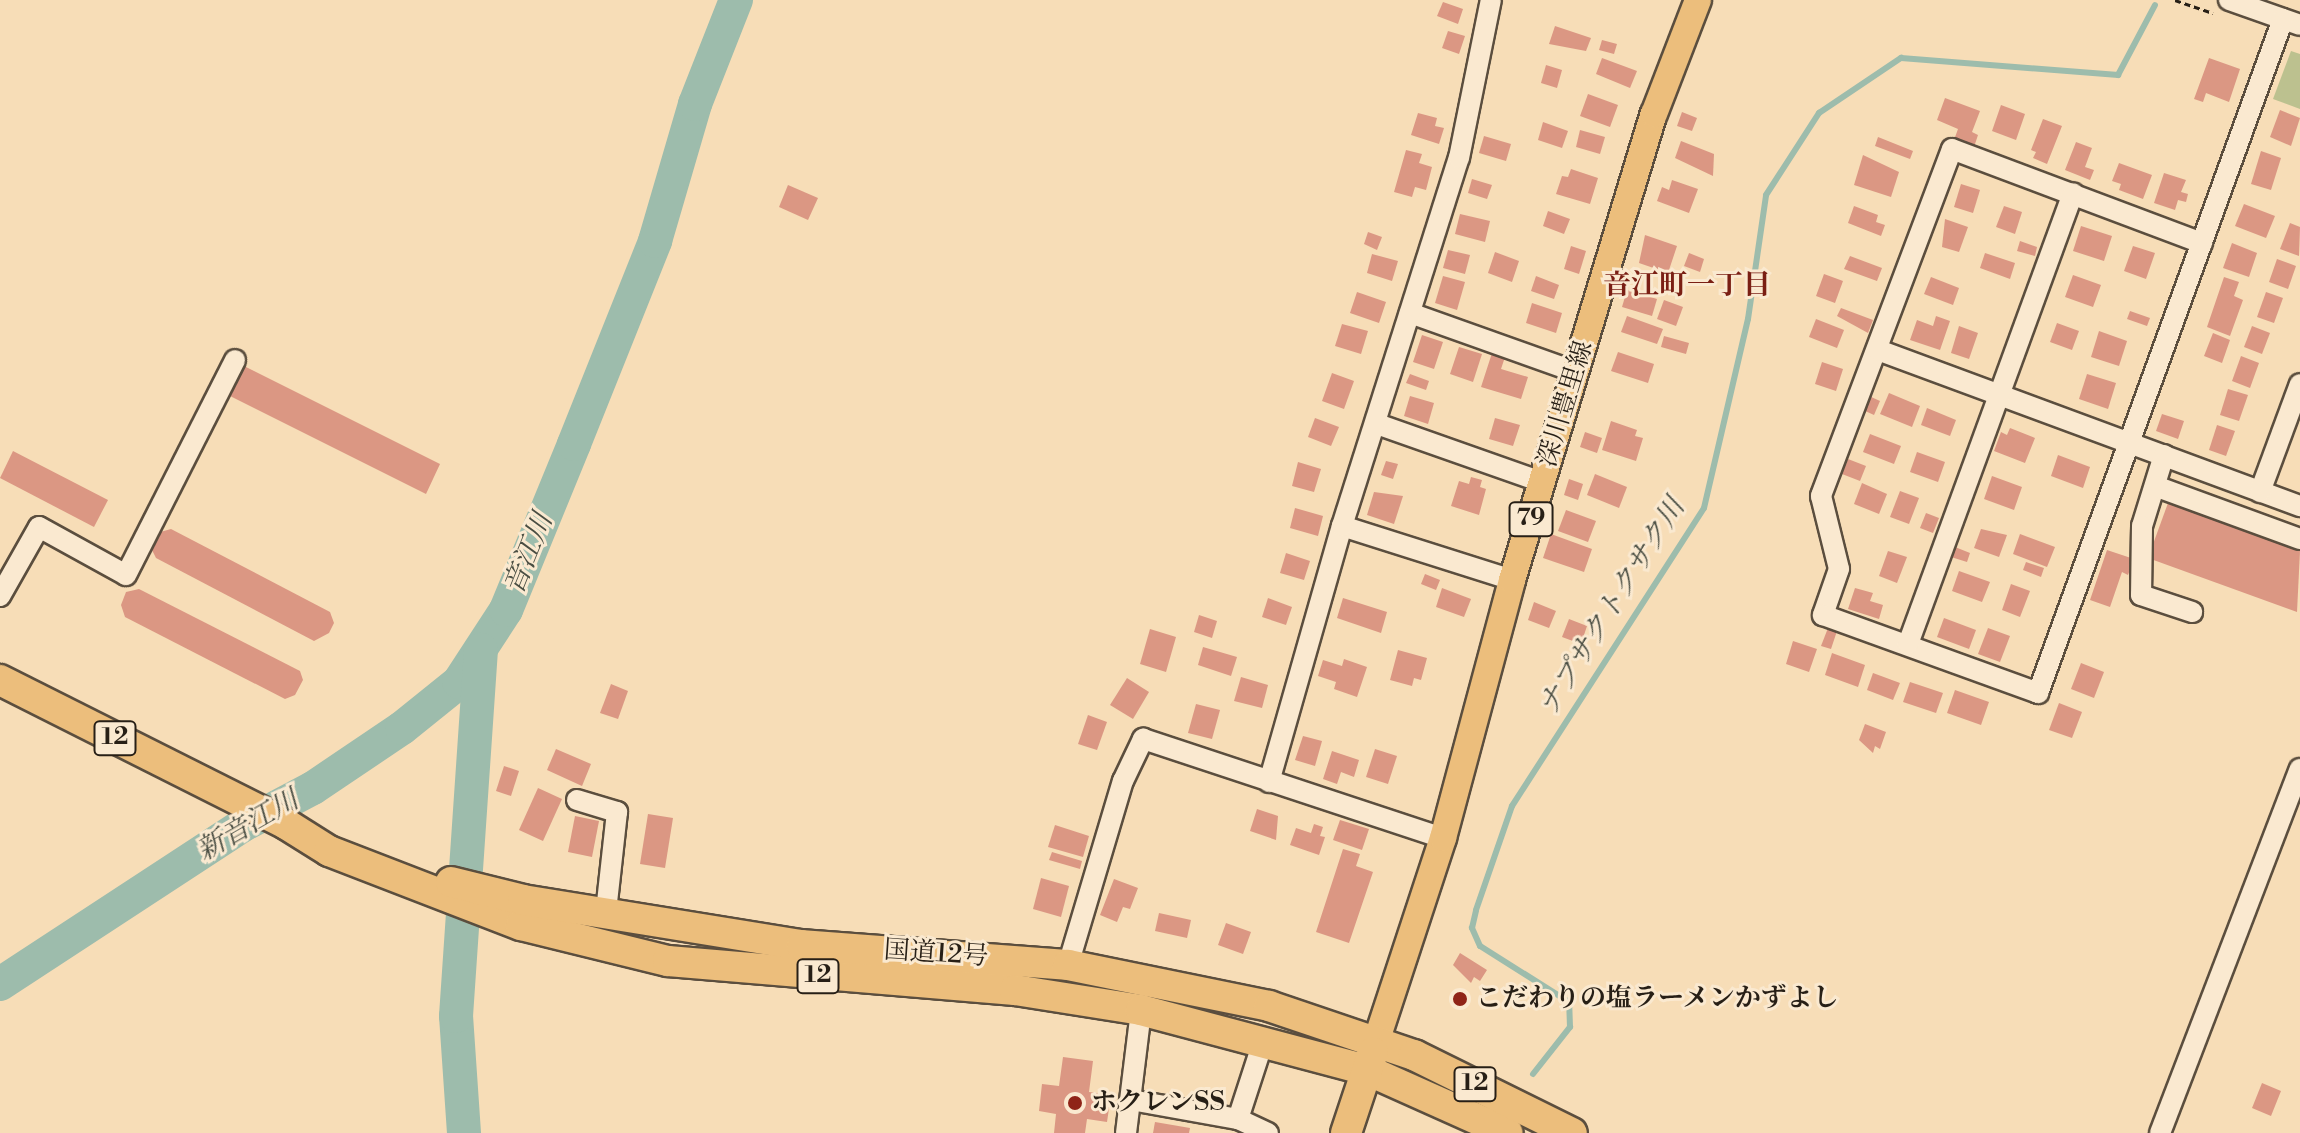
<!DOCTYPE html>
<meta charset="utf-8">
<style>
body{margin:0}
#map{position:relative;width:2300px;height:1133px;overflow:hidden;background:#f7ddb7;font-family:"Libre Bodoni","Noto Serif JP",serif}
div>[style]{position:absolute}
.green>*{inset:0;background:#bcc18f}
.stream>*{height:6px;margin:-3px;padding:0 3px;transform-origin:3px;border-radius:3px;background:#9dbcac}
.river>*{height:34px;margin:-17px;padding:0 17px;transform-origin:17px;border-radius:17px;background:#9dbcac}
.building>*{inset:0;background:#db9783}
.path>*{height:3px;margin-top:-1.5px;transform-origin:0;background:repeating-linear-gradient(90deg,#271f16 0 6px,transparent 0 10px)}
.roads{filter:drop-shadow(2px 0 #5b4e3e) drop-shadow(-2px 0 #5b4e3e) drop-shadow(0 2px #5b4e3e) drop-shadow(0 -2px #5b4e3e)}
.minor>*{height:20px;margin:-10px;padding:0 10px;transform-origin:10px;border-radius:10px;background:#fae9d0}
.major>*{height:26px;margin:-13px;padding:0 13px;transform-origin:13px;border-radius:13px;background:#ecbe7c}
.highway>*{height:30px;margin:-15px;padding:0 15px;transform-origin:15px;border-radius:15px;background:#ecbe7c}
.dots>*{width:22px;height:22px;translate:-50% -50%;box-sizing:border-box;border:4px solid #fae9d0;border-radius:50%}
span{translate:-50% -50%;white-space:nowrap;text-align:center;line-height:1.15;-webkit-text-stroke:6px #fae9d0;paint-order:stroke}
.shield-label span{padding:2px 6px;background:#fae9d0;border:2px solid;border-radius:6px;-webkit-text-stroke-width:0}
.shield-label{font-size:24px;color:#271f16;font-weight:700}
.street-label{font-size:26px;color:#271f16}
.poi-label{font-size:26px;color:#271f16;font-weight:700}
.left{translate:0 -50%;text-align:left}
.neighbourhood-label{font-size:28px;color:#7a1f14;font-weight:700}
.water-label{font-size:28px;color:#4a4e43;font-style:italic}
</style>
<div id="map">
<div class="green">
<i style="clip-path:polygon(2291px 51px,2300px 54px,2300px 109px,2273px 99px)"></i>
</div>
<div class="stream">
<i style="left:1533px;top:1074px;width:60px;rotate:-51.8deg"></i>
<i style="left:1570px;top:1027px;width:25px;rotate:-92deg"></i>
<i style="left:1569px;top:1002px;width:105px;rotate:-147.8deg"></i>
<i style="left:1480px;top:946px;width:20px;rotate:-114deg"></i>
<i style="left:1472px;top:928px;width:18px;rotate:-77deg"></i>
<i style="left:1476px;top:910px;width:110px;rotate:-70.9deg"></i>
<i style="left:1512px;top:806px;width:354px;rotate:-57.2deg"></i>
<i style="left:1704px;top:508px;width:194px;rotate:-76.9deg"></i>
<i style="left:1748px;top:319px;width:125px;rotate:-81.7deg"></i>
<i style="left:1766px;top:195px;width:98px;rotate:-57.1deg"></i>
<i style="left:1819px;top:113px;width:99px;rotate:-33.9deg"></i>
<i style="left:1901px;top:58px;width:218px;rotate:4.5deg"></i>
<i style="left:2118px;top:75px;width:79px;rotate:-62.1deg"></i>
</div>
<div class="river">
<i style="left:0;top:984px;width:290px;rotate:-33.2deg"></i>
<i style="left:243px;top:825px;width:79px;rotate:-27.9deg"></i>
<i style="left:313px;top:788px;width:107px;rotate:-34deg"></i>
<i style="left:402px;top:728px;width:73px;rotate:-38.9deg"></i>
<i style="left:459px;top:682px;width:86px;rotate:-56.9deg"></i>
<i style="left:506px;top:610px;width:179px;rotate:-67.7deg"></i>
<i style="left:574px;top:444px;width:219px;rotate:-68.2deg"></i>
<i style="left:655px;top:241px;width:143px;rotate:-73.7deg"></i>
<i style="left:695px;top:104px;width:112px;rotate:-68.5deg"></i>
<i style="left:464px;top:1133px;width:117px;rotate:-93.9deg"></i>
<i style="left:456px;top:1016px;width:367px;rotate:-86.1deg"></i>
</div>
<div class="building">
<i style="clip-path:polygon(1443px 2px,1463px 9px,1458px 24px,1437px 16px)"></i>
<i style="clip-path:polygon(1555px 26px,1591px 38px,1586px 51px,1549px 44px)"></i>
<i style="clip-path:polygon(1448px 31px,1465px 36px,1459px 54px,1442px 48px)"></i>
<i style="clip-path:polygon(1602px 40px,1617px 44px,1614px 54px,1599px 50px)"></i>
<i style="clip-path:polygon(1602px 58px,1637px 71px,1630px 88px,1596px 74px)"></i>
<i style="clip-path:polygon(2209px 58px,2240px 69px,2229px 102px,2206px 93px,2203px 102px,2194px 99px)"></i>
<i style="clip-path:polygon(1546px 65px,1562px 70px,1557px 88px,1541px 83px)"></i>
<i style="clip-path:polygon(1588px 94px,1618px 105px,1610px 127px,1580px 116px)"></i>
<i style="clip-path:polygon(1945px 98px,1980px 111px,1972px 132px,1978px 135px,1974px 147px,1954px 140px,1958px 129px,1937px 120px)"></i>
<i style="clip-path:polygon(2001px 105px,2025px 114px,2016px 140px,1992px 131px)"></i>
<i style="clip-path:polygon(2280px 110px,2300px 118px,2291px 146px,2270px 137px)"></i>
<i style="clip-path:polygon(1682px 112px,1697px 118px,1692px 131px,1677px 126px)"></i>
<i style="clip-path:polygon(1418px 113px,1437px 118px,1435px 126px,1444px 128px,1439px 144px,1411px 135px)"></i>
<i style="clip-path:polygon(2043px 119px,2062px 126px,2047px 164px,2033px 158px,2036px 152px,2031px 150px)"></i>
<i style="clip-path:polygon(1543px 122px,1568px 131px,1562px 148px,1538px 140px)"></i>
<i style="clip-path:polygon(1580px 130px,1605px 137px,1600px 154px,1576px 147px)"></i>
<i style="clip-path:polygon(1484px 136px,1511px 144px,1506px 161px,1479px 153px)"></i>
<i style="clip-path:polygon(1878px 137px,1913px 151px,1910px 159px,1875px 146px)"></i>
<i style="clip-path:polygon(1681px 141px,1714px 154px,1713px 176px,1675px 158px)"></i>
<i style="clip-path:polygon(2076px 142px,2092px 148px,2085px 167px,2094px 170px,2090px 180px,2065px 170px)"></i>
<i style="clip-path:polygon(1406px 150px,1422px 154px,1419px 163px,1432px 167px,1426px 190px,1415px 187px,1412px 197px,1394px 192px)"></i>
<i style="clip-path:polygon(2261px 151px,2281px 158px,2271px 190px,2251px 184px)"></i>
<i style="clip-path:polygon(1863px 155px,1899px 172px,1891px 197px,1854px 185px)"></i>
<i style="clip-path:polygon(2119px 163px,2152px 175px,2143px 199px,2119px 190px,2121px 184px,2112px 181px)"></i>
<i style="clip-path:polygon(1571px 169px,1598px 178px,1590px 204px,1556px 194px,1562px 176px,1568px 177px)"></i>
<i style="clip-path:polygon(2164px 173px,2186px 180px,2181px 192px,2188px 194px,2186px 202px,2178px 200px,2175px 210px,2154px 203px)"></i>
<i style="clip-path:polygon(1472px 179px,1492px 185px,1487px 199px,1468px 193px)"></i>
<i style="clip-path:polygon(1672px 180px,1698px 189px,1689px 213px,1657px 201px,1662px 187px,1669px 190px)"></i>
<i style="clip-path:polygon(1961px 184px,1980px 190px,1973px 213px,1954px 207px)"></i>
<i style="clip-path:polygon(788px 185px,818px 198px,808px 220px,779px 207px)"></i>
<i style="clip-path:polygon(2244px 204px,2275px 216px,2266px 238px,2235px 226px)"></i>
<i style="clip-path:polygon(1854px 206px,1878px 215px,1876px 222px,1885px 225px,1881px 236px,1848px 223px)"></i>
<i style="clip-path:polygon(2004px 206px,2022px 212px,2015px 234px,1996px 227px)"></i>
<i style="clip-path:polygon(1548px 211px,1570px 219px,1564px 234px,1543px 226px)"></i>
<i style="clip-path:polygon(1460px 214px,1490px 221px,1485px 242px,1455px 234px)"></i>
<i style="clip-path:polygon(1945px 219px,1968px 227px,1959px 252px,1942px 247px)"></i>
<i style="clip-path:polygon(2290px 223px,2300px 227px,2299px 256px,2280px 249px)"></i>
<i style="clip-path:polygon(2081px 226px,2112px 236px,2104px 261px,2073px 251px)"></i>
<i style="clip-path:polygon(1368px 232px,1382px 237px,1377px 250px,1364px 244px)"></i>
<i style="clip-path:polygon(1645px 235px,1677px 246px,1668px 273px,1639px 263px)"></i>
<i style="clip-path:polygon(2020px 241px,2037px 247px,2035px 256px,2017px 251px)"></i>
<i style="clip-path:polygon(2232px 243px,2257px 253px,2249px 277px,2223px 268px)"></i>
<i style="clip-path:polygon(1571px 246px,1586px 251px,1579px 274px,1564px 269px)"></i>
<i style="clip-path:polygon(2133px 246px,2155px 253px,2146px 279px,2124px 271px)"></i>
<i style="clip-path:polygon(1448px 250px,1470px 255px,1465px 274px,1443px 268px)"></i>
<i style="clip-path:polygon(1495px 252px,1519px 261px,1512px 282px,1488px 273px)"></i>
<i style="clip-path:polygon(1689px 253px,1704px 259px,1700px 272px,1684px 266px)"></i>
<i style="clip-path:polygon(1985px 253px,2015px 263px,2010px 279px,1980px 268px)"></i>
<i style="clip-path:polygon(1372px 254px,1398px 261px,1392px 281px,1367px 273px)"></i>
<i style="clip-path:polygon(1850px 256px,1882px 268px,1877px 281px,1844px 269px)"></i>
<i style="clip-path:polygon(2277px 259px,2296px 266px,2288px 289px,2269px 282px)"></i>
<i style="clip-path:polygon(1824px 274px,1843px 281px,1835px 303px,1816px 296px)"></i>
<i style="clip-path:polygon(2073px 275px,2101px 285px,2093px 307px,2065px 297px)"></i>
<i style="clip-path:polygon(1443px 276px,1465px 282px,1457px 310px,1435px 303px)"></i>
<i style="clip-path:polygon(1536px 276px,1559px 285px,1554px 299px,1531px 291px)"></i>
<i style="clip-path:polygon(1931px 277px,1959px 288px,1953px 305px,1924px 294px)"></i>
<i style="clip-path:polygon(2224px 277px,2239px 282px,2234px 296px,2243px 300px,2230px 336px,2207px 327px)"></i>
<i style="clip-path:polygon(1627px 290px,1657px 299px,1652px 316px,1622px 307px)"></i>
<i style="clip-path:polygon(1357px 292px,1386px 302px,1379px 323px,1350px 313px)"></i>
<i style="clip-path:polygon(2266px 292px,2283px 298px,2274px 323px,2257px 317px)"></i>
<i style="clip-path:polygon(1664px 300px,1683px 307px,1676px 326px,1657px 319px)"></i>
<i style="clip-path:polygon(1532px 303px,1562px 313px,1556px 333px,1526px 323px)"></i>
<i style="clip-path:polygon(1841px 308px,1873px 320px,1868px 333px,1837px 316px)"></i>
<i style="clip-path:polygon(2130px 311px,2150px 318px,2147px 326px,2127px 319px)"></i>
<i style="clip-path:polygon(1627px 316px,1663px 329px,1657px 344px,1621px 332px)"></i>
<i style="clip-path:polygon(1936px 316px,1950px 321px,1940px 350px,1910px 340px,1917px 320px,1933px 326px)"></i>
<i style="clip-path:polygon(1816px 319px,1844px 330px,1837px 348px,1809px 337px)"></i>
<i style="clip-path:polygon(2057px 323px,2079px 331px,2072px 350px,2050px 342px)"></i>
<i style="clip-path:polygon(1342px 324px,1368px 331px,1361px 354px,1335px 346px)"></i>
<i style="clip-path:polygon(1959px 326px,1978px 333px,1969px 359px,1951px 353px)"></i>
<i style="clip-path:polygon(2252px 326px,2270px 333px,2262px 354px,2244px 347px)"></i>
<i style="clip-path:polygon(2099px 331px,2127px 341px,2119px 366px,2091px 357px)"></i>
<i style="clip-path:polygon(2213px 333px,2230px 340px,2222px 363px,2204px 356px)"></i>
<i style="clip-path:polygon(1422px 335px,1443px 342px,1434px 369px,1413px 362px)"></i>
<i style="clip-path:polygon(1664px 336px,1689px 343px,1686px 354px,1661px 347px)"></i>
<i style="clip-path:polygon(1459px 347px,1482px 354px,1473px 382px,1450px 374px)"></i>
<i style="clip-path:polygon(1618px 352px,1654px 364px,1648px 383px,1611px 371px)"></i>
<i style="clip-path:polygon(1492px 353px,1505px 357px,1501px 369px,1528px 377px,1521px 399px,1481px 387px)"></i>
<i style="clip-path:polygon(2241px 356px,2259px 363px,2250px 388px,2232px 381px)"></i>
<i style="clip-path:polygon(1822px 362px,1843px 369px,1836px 391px,1815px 384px)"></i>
<i style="clip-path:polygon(244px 366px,440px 464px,426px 494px,230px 396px)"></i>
<i style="clip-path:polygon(1332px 373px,1354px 381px,1344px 409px,1322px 401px)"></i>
<i style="clip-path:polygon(1410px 374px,1429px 381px,1426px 390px,1406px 383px)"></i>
<i style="clip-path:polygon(2087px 374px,2116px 383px,2108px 409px,2079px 399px)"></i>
<i style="clip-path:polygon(2228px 389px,2248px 395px,2239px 421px,2220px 415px)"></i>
<i style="clip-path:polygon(1889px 393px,1920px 406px,1912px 427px,1880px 414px)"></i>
<i style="clip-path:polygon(1410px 396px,1434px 403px,1428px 424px,1404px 416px)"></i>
<i style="clip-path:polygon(1869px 396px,1880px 401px,1874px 415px,1863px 410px)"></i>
<i style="clip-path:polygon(1927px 408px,1956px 420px,1950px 436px,1921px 425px)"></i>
<i style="clip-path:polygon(2162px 414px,2184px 421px,2178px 439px,2156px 431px)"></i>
<i style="clip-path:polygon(1315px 418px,1339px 427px,1331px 446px,1308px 437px)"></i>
<i style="clip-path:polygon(1495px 418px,1520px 425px,1513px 446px,1489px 439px)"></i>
<i style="clip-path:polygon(1611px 421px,1637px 430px,1635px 436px,1643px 438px,1636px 461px,1602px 450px)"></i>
<i style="clip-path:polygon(2217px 425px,2235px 431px,2226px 456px,2209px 450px)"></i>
<i style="clip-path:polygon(2010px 428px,2035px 438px,2025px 463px,1994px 451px,2001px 432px,2007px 435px)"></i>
<i style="clip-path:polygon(1585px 432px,1602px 438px,1597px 453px,1580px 447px)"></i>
<i style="clip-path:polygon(1870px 434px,1901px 446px,1894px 464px,1863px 452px)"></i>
<i style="clip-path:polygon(13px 451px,108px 500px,94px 527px,0 478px)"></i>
<i style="clip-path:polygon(1917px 452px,1945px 462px,1938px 482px,1910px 472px)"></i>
<i style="clip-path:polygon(2058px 455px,2090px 467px,2083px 488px,2051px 476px)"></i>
<i style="clip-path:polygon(1848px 459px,1866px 466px,1860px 481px,1842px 474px)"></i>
<i style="clip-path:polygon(1386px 461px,1398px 464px,1393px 479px,1381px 475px)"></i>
<i style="clip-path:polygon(1298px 462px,1321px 469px,1314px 492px,1292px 486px)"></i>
<i style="clip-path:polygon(1595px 474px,1627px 487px,1619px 508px,1587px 495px)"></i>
<i style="clip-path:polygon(1992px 476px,2022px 487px,2014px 510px,1984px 499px)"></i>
<i style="clip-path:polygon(1471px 477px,1482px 480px,1480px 487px,1486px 489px,1479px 515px,1451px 506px,1459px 481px,1469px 484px)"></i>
<i style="clip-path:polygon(1569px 479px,1583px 484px,1578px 500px,1564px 495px)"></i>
<i style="clip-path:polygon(1862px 483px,1887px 494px,1879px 514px,1854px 504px)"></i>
<i style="clip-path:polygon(1900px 491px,1919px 498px,1909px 524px,1890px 517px)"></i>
<i style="clip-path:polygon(1374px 492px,1403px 496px,1394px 524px,1367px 515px)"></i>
<i style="clip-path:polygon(2168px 503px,2300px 551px,2297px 612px,2148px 558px)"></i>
<i style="clip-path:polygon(1295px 508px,1323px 516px,1318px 536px,1290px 528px)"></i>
<i style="clip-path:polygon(1566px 510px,1596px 521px,1588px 542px,1558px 531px)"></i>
<i style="clip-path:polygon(1926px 513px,1939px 518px,1933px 533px,1920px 528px)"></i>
<i style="clip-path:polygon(171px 529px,330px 612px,334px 623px,329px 633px,314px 641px,156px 558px,151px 548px,157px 533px)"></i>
<i style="clip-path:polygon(1981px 529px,2007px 535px,1999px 557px,1974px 548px)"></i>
<i style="clip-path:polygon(1551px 534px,1592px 549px,1584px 572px,1543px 558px)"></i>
<i style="clip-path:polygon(2020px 534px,2055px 547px,2047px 567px,2013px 554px)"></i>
<i style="clip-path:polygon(1955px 547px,1970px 553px,1967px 562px,1951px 557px)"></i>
<i style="clip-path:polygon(2107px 550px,2134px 559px,2128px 575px,2122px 572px,2110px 607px,2090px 600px)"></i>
<i style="clip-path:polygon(1888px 551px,1907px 557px,1897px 583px,1879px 576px)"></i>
<i style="clip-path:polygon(1286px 553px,1310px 561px,1304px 580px,1280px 573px)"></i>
<i style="clip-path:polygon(2026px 562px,2044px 568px,2041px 577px,2023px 570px)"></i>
<i style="clip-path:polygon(1959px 571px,1990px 582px,1982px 602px,1952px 591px)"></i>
<i style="clip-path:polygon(1425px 574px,1440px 580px,1436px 590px,1421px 584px)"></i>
<i style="clip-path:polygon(2011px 584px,2030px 591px,2020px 617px,2002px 610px)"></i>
<i style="clip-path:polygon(1442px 588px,1471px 599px,1464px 617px,1436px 607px)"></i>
<i style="clip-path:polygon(1855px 588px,1873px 593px,1870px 601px,1883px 605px,1879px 619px,1848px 609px)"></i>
<i style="clip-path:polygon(139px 589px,300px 671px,303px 680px,295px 695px,285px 699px,125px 617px,121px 605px,126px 592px)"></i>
<i style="clip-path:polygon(1268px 598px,1292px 607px,1286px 625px,1262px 617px)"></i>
<i style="clip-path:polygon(1343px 598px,1387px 612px,1381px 633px,1337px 618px)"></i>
<i style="clip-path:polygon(1534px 602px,1556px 611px,1549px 628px,1528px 620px)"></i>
<i style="clip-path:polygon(1199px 615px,1217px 621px,1212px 638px,1194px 632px)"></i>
<i style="clip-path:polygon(1944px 618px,1976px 630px,1969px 649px,1937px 637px)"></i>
<i style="clip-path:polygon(1569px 619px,1587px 626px,1581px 644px,1562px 637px)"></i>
<i style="clip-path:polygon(1828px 628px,1837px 631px,1831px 649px,1821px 646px)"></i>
<i style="clip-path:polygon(1988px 628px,2010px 636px,2000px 662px,1978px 654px)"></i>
<i style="clip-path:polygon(1150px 629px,1176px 637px,1166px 672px,1140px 664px)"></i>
<i style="clip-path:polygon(1793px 641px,1817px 649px,1809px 672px,1786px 664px)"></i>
<i style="clip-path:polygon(1203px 647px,1237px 657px,1231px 676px,1198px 665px)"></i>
<i style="clip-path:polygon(1398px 650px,1427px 658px,1421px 680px,1414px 678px,1412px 686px,1390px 680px)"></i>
<i style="clip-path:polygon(1832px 653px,1865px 665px,1858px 687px,1825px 675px)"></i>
<i style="clip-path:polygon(1344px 659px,1367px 667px,1357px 697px,1334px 689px,1336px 682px,1318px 676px,1323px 660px,1342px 666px)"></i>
<i style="clip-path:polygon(2081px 663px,2104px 672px,2094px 698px,2071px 689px)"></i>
<i style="clip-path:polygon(1873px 673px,1900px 683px,1893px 700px,1867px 690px)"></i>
<i style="clip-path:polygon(1241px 677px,1268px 685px,1262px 708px,1234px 701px)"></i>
<i style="clip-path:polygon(1127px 678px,1149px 692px,1133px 719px,1110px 705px)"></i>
<i style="clip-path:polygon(1910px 682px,1943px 693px,1936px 713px,1903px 702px)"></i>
<i style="clip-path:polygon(611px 684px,628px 691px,618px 719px,600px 713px)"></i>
<i style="clip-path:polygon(1955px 690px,1989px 702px,1981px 725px,1947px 713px)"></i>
<i style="clip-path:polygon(2059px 703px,2082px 712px,2072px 738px,2049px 730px)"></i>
<i style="clip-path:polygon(1196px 704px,1220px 710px,1212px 739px,1188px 733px)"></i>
<i style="clip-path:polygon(1088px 715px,1107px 722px,1097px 750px,1078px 744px)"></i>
<i style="clip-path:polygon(1865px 724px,1886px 732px,1880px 749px,1875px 746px,1873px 753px,1859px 740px)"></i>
<i style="clip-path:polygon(1303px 736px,1322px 741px,1315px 766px,1295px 760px)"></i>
<i style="clip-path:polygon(556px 749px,591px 764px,582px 786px,547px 770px)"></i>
<i style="clip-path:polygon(1375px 749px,1397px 756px,1388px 784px,1366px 777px)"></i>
<i style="clip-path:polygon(1332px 751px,1359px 760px,1354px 777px,1341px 772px,1337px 784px,1323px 779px)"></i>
<i style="clip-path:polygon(504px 766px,519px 771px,511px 796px,496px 791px)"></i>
<i style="clip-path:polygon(538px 788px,562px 799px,543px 841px,519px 830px)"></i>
<i style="clip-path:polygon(1257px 809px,1278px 816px,1276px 840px,1250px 831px)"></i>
<i style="clip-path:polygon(648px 814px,673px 818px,665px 868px,640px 864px)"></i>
<i style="clip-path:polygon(575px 816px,599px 821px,592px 857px,568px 852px)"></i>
<i style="clip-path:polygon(1340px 820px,1369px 829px,1362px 850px,1333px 840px)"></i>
<i style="clip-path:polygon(1314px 824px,1323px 827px,1320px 836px,1325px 837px,1319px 855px,1290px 845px,1296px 828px,1311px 833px)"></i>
<i style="clip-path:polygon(1055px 825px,1089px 836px,1083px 857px,1048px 847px)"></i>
<i style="clip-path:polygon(1343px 849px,1360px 854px,1356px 866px,1373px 872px,1349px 943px,1316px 932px)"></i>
<i style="clip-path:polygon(1052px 852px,1082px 861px,1080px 869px,1049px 860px)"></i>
<i style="clip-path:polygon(1041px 878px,1069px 886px,1061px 917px,1033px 909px)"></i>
<i style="clip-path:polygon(1114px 879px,1138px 888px,1130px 909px,1123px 907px,1117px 922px,1100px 915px)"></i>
<i style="clip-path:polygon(1159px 913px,1191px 920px,1187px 938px,1155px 931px)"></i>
<i style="clip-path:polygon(1226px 923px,1251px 932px,1243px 954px,1218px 945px)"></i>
<i style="clip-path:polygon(1460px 953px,1487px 970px,1480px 981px,1474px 977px,1471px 983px,1453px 965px)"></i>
<i style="clip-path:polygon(1063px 1057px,1093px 1061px,1089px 1092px,1111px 1095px,1107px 1122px,1087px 1119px,1085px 1133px,1054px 1133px,1056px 1114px,1039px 1111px,1042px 1084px,1059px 1086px)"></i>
<i style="clip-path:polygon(2262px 1083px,2281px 1091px,2271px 1116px,2252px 1108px)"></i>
<i style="clip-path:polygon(1155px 1122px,1190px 1128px,1189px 1133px,1153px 1133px)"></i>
</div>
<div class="path">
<i style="left:2175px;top:0;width:40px;rotate:18.9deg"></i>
</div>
<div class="roads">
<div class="minor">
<i style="left:2229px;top:0;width:75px;rotate:19.4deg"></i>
<i style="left:2202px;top:243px;width:267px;rotate:-159.4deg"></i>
<i style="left:1952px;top:149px;width:371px;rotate:110.7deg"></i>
<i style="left:1821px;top:496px;width:75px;rotate:76.1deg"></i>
<i style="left:1839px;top:569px;width:49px;rotate:109.2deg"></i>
<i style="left:1823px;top:615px;width:229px;rotate:19.9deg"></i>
<i style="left:2038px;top:693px;width:717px;rotate:-70.02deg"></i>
<i style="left:1410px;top:313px;width:176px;rotate:19.6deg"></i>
<i style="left:1878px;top:350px;width:450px;rotate:20.3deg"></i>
<i style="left:1377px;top:424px;width:175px;rotate:19.4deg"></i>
<i style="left:2164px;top:455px;width:74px;rotate:107.2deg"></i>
<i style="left:2142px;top:526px;width:69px;rotate:90.8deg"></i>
<i style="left:2141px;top:595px;width:54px;rotate:18.4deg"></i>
<i style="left:2155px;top:486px;width:154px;rotate:20.1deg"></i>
<i style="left:2260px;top:492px;width:115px;rotate:-69.7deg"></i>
<i style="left:1342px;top:526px;width:178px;rotate:17.6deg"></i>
<i style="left:0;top:596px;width:79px;rotate:-60.5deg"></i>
<i style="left:39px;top:527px;width:99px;rotate:28.9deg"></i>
<i style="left:126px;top:575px;width:241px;rotate:-63.1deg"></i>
<i style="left:1908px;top:644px;width:480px;rotate:-69.9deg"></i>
<i style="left:1269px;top:782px;width:266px;rotate:-74.1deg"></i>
<i style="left:1342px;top:526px;width:386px;rotate:-72.4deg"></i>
<i style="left:1459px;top:158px;width:161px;rotate:-78.6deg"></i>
<i style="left:577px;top:800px;width:42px;rotate:16.7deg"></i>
<i style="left:617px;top:812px;width:101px;rotate:96.3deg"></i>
<i style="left:1068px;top:965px;width:192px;rotate:-73.4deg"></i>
<i style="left:1123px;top:781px;width:47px;rotate:-64.5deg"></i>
<i style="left:1143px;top:739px;width:316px;rotate:18.3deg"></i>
<i style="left:1131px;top:1100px;width:109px;rotate:10.1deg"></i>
<i style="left:1238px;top:1119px;width:33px;rotate:25deg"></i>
<i style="left:1238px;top:1119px;width:84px;rotate:-72deg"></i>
<i style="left:1126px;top:1133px;width:124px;rotate:-83deg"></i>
<i style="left:2160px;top:1133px;width:390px;rotate:-69deg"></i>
</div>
<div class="major">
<i style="left:1376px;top:1042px;width:215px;rotate:-71.8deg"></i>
<i style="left:1443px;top:838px;width:267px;rotate:-75deg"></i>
<i style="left:1512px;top:580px;width:487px;rotate:-73.1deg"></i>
<i style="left:1654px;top:114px;width:122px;rotate:-68.9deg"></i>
</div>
<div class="highway">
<i style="left:0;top:680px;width:320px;rotate:26.7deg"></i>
<i style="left:286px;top:824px;width:51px;rotate:32.1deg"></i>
<i style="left:329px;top:851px;width:206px;rotate:21.1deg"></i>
<i style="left:521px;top:925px;width:151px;rotate:13.8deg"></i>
<i style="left:668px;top:961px;width:348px;rotate:4.8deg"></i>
<i style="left:1015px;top:990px;width:128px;rotate:9deg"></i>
<i style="left:1141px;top:1010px;width:234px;rotate:14.9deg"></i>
<i style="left:1367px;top:1070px;width:154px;rotate:24.1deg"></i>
<i style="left:451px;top:882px;width:74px;rotate:14deg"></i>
<i style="left:523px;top:900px;width:283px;rotate:9.2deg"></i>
<i style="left:802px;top:945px;width:267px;rotate:4.3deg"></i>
<i style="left:1068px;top:965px;width:205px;rotate:11.5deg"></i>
<i style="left:1269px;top:1006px;width:153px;rotate:18.7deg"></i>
<i style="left:1414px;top:1055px;width:176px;rotate:26.3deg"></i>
<i style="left:1346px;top:1133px;width:85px;rotate:-71.6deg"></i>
</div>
</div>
<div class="dots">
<i style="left:1460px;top:999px;background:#8f2418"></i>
<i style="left:1075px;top:1103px;background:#8f2418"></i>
</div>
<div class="shield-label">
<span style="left:1531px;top:519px">79</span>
<span style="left:115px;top:738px">12</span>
<span style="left:818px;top:976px">12</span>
<span style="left:1475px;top:1084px">12</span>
</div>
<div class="street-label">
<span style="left:1566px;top:404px;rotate:-73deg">深川豊里線</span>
<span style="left:936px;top:954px;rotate:4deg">国道12号</span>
</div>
<div class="poi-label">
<span class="left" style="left:1476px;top:999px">こだわりの塩ラーメンかずよし</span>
<span class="left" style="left:1091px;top:1103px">ホクレンSS</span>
</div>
<div class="neighbourhood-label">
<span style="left:1687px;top:286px">音江町一丁目</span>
</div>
<div class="water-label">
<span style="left:529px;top:554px;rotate:-68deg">音江川</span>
<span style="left:1612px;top:607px;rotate:-58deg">ナプサクトクサク川</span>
<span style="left:248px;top:826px;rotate:-30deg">新音江川</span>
</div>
</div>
